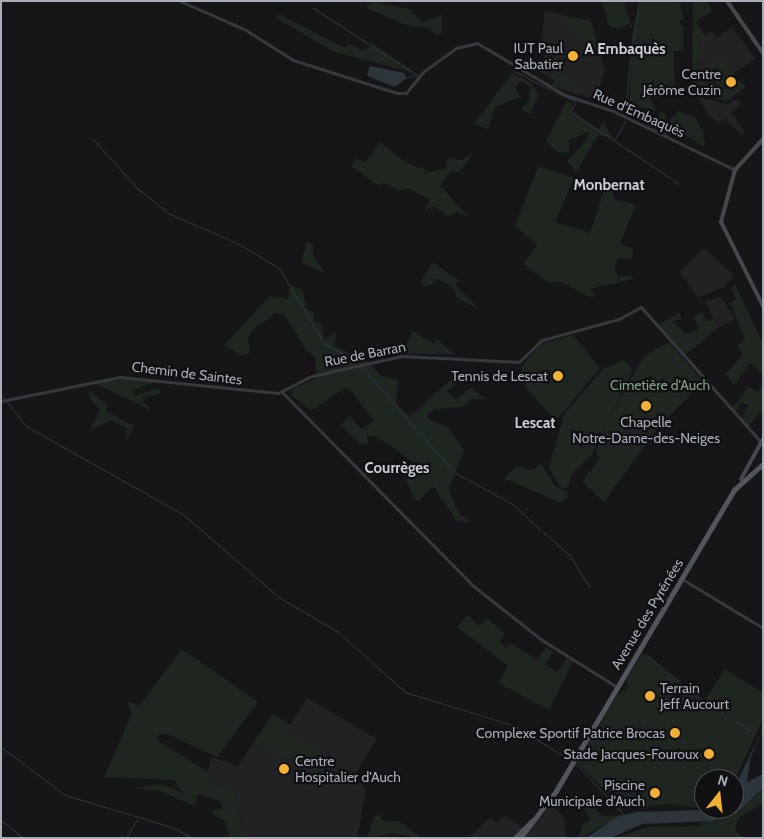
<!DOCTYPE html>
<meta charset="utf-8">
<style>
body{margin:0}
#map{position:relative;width:764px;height:839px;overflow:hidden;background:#161618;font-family:Cabin,sans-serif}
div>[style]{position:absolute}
.built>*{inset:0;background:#222225}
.green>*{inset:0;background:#1e261f}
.water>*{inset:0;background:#2c353c}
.stream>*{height:1px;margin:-0.5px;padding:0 0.5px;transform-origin:0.5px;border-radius:0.5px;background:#2c353c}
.tertiary>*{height:3px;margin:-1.5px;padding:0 1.5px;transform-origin:1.5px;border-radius:1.5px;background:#37383d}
.secondary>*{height:4px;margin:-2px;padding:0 2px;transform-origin:2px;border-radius:2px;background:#45474d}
.primary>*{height:4.5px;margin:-2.25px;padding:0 2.25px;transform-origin:2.25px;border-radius:2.25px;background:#53555c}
.dots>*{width:14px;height:14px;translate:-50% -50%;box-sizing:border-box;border:2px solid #111113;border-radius:50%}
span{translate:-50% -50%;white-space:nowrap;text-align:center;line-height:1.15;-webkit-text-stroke:4.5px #111113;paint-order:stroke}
.poi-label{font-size:14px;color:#a8adb8}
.right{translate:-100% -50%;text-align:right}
.left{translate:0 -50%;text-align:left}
.street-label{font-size:14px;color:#a8adb8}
.park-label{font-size:14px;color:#7fa381}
.neighbourhood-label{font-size:15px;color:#c9ccd4;font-weight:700}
.frame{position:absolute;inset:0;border:2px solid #a8adb8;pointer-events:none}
.north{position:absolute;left:694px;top:769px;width:50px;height:50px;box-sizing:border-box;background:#111113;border:1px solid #4d4f55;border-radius:50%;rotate:16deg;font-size:14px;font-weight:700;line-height:20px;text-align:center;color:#a8adb8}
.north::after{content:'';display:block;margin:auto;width:18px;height:22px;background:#f2b134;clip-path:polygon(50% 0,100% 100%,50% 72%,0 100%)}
</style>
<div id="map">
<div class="built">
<i style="clip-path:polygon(544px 11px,591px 21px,605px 71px,595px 99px,577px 94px,537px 70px,550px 46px,542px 41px)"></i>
<i style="clip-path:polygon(732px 27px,756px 59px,714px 85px,697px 62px,702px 57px,698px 40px,711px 31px,717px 38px)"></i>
<i style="clip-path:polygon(698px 97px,728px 104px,737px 99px,741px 104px,731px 113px,745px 131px,741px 135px,725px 118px,720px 123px,709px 117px)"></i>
<i style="clip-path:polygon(704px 248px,734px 275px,723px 287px,698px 298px,680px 272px)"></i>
<i style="clip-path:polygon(722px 297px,735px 319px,718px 328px,705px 301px)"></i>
<i style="clip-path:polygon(307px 698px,377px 739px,354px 776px,366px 790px,357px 838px,243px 838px,236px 792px,206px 780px,211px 757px,238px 766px,273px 714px,290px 725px)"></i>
<i style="clip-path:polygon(551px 804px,564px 817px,566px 838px,470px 837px,490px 817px,497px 823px,504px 815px,530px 831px)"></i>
</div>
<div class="green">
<i style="clip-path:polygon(372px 1px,410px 9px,422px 22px,442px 15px,442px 32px,438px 36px,429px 28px,409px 26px,366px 8px)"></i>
<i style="clip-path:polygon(602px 1px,624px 1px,632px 29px,628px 24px,620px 29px,609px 26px)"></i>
<i style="clip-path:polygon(640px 1px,679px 1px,684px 19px,679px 22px,683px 26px,683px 50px,674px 52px,674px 89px,659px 93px,658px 98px,649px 96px,656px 111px,635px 106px,629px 114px,632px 36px)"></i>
<i style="clip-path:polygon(693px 1px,707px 2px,712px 10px,696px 22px,705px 36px,698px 40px,703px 57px,697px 62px,714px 85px,719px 81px,709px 68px,723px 58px,735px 74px,722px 89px,739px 80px,746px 87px,727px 101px,692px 90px)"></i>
<i style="clip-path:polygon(279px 14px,345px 48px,350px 44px,361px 50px,375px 45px,416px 73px,334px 52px,276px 18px)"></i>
<i style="clip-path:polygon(566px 16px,591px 21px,599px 49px,589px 50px,588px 43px,565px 24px)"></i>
<i style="clip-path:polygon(538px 68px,568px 77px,578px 87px,577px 94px,552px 86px,555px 79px)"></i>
<i style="clip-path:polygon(512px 73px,530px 82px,539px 94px,530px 114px,521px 109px,529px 101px,530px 87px,520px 81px,515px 89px,521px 97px,495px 107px,488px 129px,474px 124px)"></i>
<i style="clip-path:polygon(567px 101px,572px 104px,569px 112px,599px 129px,603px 122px,613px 138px,598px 135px,576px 172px,567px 161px,586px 141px,589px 132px,569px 140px,569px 153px,557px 152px,546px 141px)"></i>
<i style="clip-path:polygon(678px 111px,694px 117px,703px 130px,705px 147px,671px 126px,668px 138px,653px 130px,660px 112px,666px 115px,666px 125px)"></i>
<i style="clip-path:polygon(380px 142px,402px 160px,429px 172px,447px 169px,445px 163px,450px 158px,463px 160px,473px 151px,467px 163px,458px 172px,450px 171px,440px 186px,469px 217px,457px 212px,448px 217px,434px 206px,424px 211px,430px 200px,408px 188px,398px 190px,382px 182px,379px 186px,351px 166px,355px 159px,366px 162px)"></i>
<i style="clip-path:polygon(538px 166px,574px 178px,555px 222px,590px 233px,607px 181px,614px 182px,613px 199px,636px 205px,620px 244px,633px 249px,632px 259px,617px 259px,615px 269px,618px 277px,632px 275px,633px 279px,589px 289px,596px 296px,592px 298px,561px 282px,549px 283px,523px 264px,537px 245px,515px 226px)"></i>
<i style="clip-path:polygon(307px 242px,313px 244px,313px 256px,326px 273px,301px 263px)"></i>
<i style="clip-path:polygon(432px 262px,458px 280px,456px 286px,480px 310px,457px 298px,454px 289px,444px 282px,437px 279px,428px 287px,420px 284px)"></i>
<i style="clip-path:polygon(735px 284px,763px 344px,763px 374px,750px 363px,735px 385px,725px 374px,743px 355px,737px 345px,745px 340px,730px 303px,736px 300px,731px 288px)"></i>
<i style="clip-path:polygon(290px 285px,303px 291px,306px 309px,314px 312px,314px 321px,321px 323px,324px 340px,336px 331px,334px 346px,368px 362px,381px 376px,398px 380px,396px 404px,410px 416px,458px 374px,463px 379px,447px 391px,456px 400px,470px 388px,487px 399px,472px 399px,463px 407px,435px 409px,427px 415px,431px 421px,447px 426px,464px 450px,449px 490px,459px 514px,470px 520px,466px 523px,456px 520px,433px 486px,418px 502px,415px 499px,406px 480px,414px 471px,412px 461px,376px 436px,367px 435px,369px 445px,359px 443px,340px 425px,350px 416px,362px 429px,374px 421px,350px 389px,344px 388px,311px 411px,291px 395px,293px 388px,317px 378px,315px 357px,306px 350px,284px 314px,276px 313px,253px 329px,248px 338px,250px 353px,241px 356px,224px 345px,270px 296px,288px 299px)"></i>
<i style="clip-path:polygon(702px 312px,706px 321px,713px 318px,718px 328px,685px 355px,659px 325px,679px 313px,682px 318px,673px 322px,686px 334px,699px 329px,694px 316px)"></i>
<i style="clip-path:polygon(413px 331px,433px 343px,437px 339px,454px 354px,402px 354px)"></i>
<i style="clip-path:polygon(573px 335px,600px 368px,556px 421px,526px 388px,521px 367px,541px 344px)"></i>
<i style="clip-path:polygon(669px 342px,703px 382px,657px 429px,604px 502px,582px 481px,599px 460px,596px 451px,607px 423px,643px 357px)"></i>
<i style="clip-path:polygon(624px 360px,633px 370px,592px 455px,573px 473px,567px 488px,561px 488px,549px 468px,564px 414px,603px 369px)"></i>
<i style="clip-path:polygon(118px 379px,160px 380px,131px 391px,136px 395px,160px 388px,159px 394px,141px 398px,151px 410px,96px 384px)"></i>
<i style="clip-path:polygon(763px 385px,763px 414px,760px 412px,748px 427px,741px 419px,748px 405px,742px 402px,735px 413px,732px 409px,749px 386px,757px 392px)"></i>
<i style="clip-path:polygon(89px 391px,108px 405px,106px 411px,134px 426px,126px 442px,127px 429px,112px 420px,90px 431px,100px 410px,90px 399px)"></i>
<i style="clip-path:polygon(541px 463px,555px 486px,566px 491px,568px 497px,561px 503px,504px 478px,517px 466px,532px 471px)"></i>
<i style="clip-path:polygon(468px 615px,479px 626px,487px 618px,505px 634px,499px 642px,506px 648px,511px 643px,537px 660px,546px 647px,553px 651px,545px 665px,557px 672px,567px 658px,573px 662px,549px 710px,498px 683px,508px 666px,457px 627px)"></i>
<i style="clip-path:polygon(182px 649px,258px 702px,217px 757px,167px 734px,159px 734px,157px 740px,208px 772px,207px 780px,236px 792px,243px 838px,230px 838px,225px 821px,210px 812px,222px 808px,220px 801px,198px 794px,194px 806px,160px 791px,134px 788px,159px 784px,182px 792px,174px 780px,104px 777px,132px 714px,127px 701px,139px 706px)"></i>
<i style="clip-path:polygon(642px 653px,704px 702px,725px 669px,763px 693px,763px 718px,734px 782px,704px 779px,704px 808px,669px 804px,624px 809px,577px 763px,618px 694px,628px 688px,626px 680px)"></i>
<i style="clip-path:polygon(273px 714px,285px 722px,282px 729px,287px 737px,298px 738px,335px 762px,320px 784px,309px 779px,314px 767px,297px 770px,290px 760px,277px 755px,276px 747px,263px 748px,254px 742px)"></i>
<i style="clip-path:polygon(763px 788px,763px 803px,738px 819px,735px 830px,743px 838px,615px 838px,647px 827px,701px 826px,699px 823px,741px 809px)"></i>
<i style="clip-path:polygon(590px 803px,602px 816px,624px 815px,579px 838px,582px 824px,590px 820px,584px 807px)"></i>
<i style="clip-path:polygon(382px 814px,381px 820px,401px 822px,421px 838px,392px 833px,367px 838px,374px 817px)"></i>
</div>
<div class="water">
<i style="clip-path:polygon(370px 66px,404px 73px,407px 78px,395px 87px,367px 76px)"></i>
<i style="clip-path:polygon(763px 729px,750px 759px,747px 782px,763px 774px,763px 788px,741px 809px,713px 821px,642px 824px,611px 838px,586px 838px,617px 817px,636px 812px,734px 809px,740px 776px)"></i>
</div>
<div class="stream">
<i style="left:313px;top:8px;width:124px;rotate:32.8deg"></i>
<i style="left:417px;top:75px;width:10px;rotate:169deg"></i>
<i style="left:630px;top:56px;width:56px;rotate:-80.7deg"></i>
<i style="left:514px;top:71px;width:33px;rotate:27deg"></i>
<i style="left:545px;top:87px;width:8px;rotate:23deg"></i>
<i style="left:554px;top:91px;width:18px;rotate:27deg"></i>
<i style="left:572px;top:100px;width:4px;rotate:14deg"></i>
<i style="left:576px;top:101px;width:12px;rotate:121deg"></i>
<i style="left:570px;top:111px;width:131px;rotate:33.8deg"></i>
<i style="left:625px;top:115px;width:57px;rotate:-85deg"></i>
<i style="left:625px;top:121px;width:2px;rotate:-63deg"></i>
<i style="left:92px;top:138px;width:66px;rotate:48.1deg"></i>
<i style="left:136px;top:187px;width:41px;rotate:39.1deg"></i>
<i style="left:168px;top:213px;width:75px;rotate:23.5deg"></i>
<i style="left:237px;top:243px;width:49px;rotate:30.8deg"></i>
<i style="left:279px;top:268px;width:87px;rotate:59deg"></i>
<i style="left:324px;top:343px;width:37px;rotate:29deg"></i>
<i style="left:615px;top:139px;width:20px;rotate:-60deg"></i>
<i style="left:361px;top:366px;width:138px;rotate:48.8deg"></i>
<i style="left:1px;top:394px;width:41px;rotate:52deg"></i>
<i style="left:26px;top:426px;width:181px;rotate:29.4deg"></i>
<i style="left:184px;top:515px;width:121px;rotate:41deg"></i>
<i style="left:454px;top:472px;width:68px;rotate:28.8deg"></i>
<i style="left:514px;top:505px;width:36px;rotate:44deg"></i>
<i style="left:543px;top:532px;width:35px;rotate:41deg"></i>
<i style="left:569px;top:555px;width:38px;rotate:57deg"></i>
<i style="left:277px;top:596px;width:71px;rotate:30.5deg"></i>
<i style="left:338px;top:632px;width:90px;rotate:41.8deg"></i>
<i style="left:405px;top:692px;width:115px;rotate:17.2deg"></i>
<i style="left:515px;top:726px;width:65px;rotate:31.7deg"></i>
<i style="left:645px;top:654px;width:72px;rotate:38.8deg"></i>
<i style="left:704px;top:701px;width:22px;rotate:32deg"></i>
<i style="left:735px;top:721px;width:21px;rotate:31deg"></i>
<i style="left:1px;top:747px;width:80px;rotate:36.9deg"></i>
<i style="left:65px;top:795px;width:112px;rotate:16.7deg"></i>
<i style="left:172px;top:827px;width:23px;rotate:29deg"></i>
<i style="left:576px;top:764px;width:71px;rotate:46.7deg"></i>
<i style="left:1px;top:820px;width:28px;rotate:39deg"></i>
<i style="left:126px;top:838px;width:22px;rotate:-60deg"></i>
</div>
<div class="tertiary">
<i style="left:180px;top:1px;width:70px;rotate:23.6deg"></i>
<i style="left:244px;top:29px;width:58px;rotate:32.3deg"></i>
<i style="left:293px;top:60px;width:109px;rotate:17.6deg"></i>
<i style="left:397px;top:93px;width:9px"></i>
<i style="left:406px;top:93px;width:27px;rotate:-51deg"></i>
<i style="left:423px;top:72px;width:41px;rotate:-36deg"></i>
<i style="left:456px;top:48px;width:22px;rotate:-13deg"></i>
<i style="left:477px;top:43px;width:102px;rotate:30.6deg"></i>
<i style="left:565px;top:95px;width:51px;rotate:18.4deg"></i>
<i style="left:613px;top:111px;width:136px;rotate:25.8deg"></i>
<i style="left:282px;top:392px;width:271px;rotate:45.4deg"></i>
<i style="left:472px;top:585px;width:89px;rotate:38.2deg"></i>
<i style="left:542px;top:640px;width:89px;rotate:32.1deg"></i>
<i style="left:1px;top:401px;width:121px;rotate:-11.4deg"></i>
<i style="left:120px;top:377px;width:159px;rotate:5.8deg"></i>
<i style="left:278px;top:393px;width:38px;rotate:-27deg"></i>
<i style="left:312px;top:376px;width:92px;rotate:-12.5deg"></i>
<i style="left:402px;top:356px;width:117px;rotate:2.9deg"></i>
<i style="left:519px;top:362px;width:32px;rotate:-44deg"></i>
<i style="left:542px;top:340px;width:80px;rotate:-15.3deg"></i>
<i style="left:619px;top:319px;width:25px;rotate:-29deg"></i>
<i style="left:641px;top:307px;width:181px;rotate:48.4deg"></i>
<i style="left:682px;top:579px;width:95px;rotate:31.2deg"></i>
</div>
<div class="secondary">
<i style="left:727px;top:1px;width:63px;rotate:55.3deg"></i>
<i style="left:763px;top:139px;width:42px;rotate:132.1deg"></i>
<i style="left:735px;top:170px;width:54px;rotate:105.1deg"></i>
<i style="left:721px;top:222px;width:94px;rotate:63.4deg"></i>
<i style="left:741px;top:479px;width:46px;rotate:-61.2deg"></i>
</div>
<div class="primary">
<i style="left:515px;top:838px;width:24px;rotate:-45deg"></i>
<i style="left:520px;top:838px;width:59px;rotate:-52.5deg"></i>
<i style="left:556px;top:791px;width:350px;rotate:-59.4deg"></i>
<i style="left:734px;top:490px;width:39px;rotate:-42deg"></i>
</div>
<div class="dots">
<i style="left:573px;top:56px;background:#f2b134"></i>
<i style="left:731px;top:82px;background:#f2b134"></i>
<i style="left:558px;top:376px;background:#f2b134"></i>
<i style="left:646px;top:406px;background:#f2b134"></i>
<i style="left:650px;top:696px;background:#f2b134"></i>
<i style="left:675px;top:733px;background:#f2b134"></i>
<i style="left:709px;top:754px;background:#f2b134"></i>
<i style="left:284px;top:769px;background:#f2b134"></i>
<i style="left:655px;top:793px;background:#f2b134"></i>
</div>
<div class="poi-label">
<span class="right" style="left:563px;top:56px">IUT Paul<br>Sabatier</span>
<span class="right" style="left:721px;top:82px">Centre<br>Jérôme Cuzin</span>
<span class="right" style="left:548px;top:376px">Tennis de Lescat</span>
<span style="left:646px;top:430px">Chapelle<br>Notre-Dame-des-Neiges</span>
<span class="left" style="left:660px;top:696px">Terrain<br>Jeff Aucourt</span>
<span class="right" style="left:665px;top:733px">Complexe Sportif Patrice Brocas</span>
<span class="right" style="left:699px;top:754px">Stade Jacques-Fouroux</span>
<span class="left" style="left:295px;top:769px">Centre<br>Hospitalier d'Auch</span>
<span class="right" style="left:645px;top:793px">Piscine<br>Municipale d'Auch</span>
</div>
<div class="street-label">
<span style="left:639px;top:113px;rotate:24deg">Rue d'Embaquès</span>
<span style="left:365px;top:354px;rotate:-11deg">Rue de Barran</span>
<span style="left:187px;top:373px;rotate:7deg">Chemin de Saintes</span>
<span style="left:647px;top:614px;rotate:-59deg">Avenue des Pyrénées</span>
</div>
<div class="park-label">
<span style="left:660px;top:385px">Cimetière d'Auch</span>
</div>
<div class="neighbourhood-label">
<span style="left:625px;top:50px">A Embaquès</span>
<span style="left:609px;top:186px">Monbernat</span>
<span style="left:535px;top:424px">Lescat</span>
<span style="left:397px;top:469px">Courrèges</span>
</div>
<div class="frame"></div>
<div class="north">N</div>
</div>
